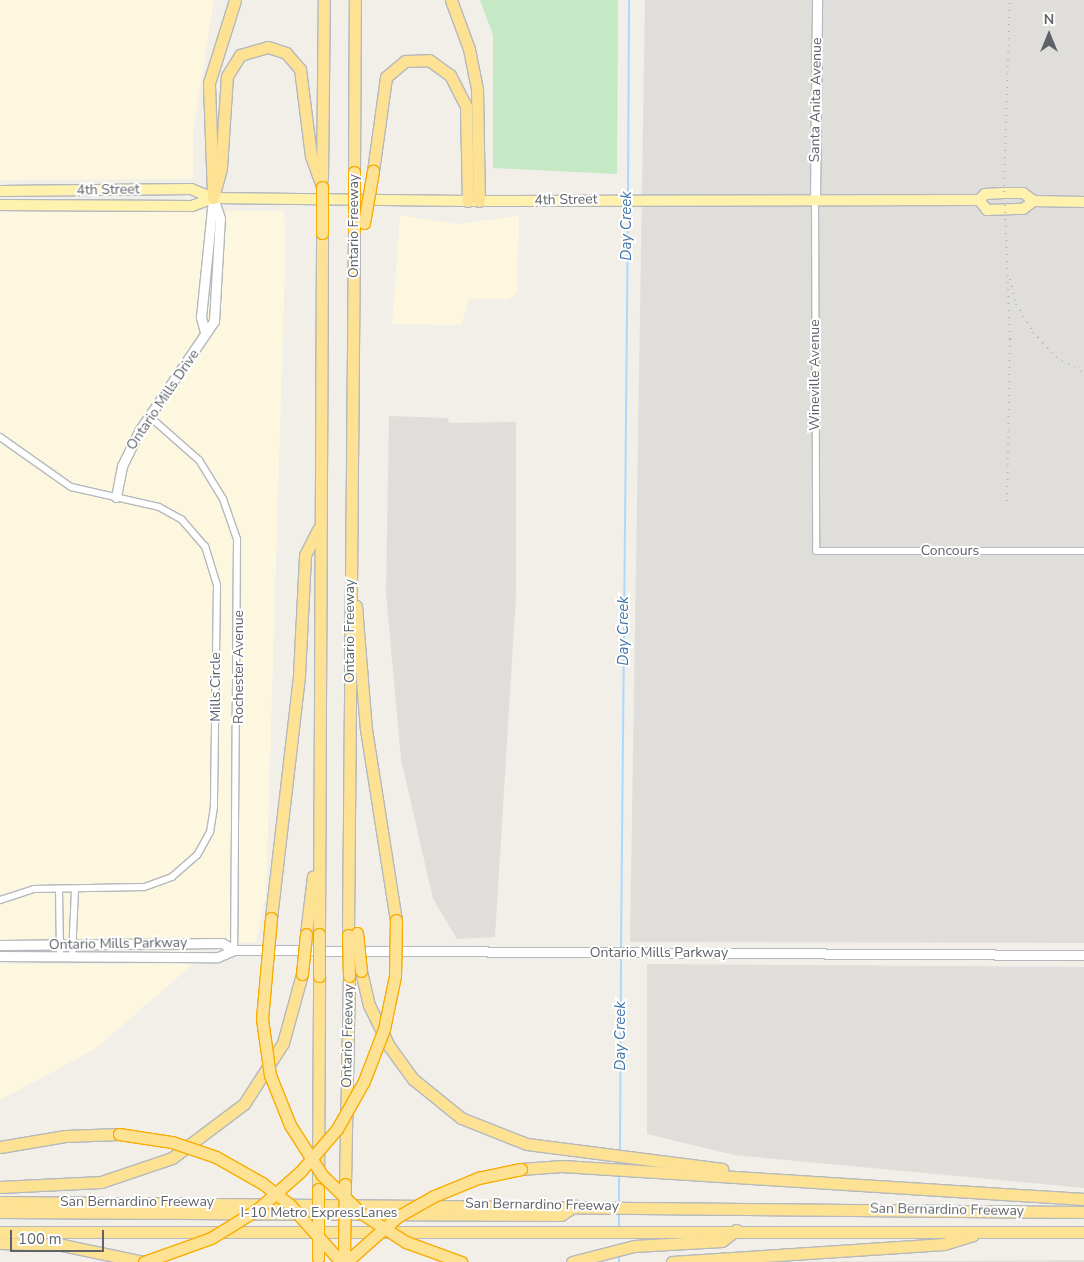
<!DOCTYPE html>
<style>
body{margin:0}
#map{position:relative;width:1084px;height:1262px;overflow:hidden;background:#f1efe8;font-family:"Nunito Sans",sans-serif}
div>[style]{position:absolute}
.commercial>*{inset:0;background:#fef7e0}
.industrial>*{inset:0;background:#e0deda}
.green>*{inset:0;background:#c5e8c5}
.stream>*{height:2px;margin:-1px;padding:0 1px;transform-origin:1px;border-radius:1px;background:#aadaff}
.roads{filter:drop-shadow(1px 0 #b5b8bc) drop-shadow(-1px 0 #b5b8bc) drop-shadow(0 1px #b5b8bc) drop-shadow(0 -1px #b5b8bc)}
.street>*{height:6px;margin:-3px;padding:0 3px;transform-origin:3px;border-radius:3px;background:#fff}
.secondary>*{height:9px;margin:-4.5px;padding:0 4.5px;transform-origin:4.5px;border-radius:4.5px;background:#fff}
.primary>*{height:10px;margin:-5px;padding:0 5px;transform-origin:5px;border-radius:5px;background:#fff2af}
.highway>*{height:11px;margin:-5.5px;padding:0 5.5px;transform-origin:5.5px;border-radius:5.5px;background:#fde293}
.rail>*{height:2px;margin-top:-1px;transform-origin:0;background:repeating-linear-gradient(90deg,#b6b7b8 0 1px,transparent 0 7px)}
.bridges{filter:drop-shadow(1px 0 #f9ab00) drop-shadow(-1px 0 #f9ab00) drop-shadow(0 1px #f9ab00) drop-shadow(0 -1px #f9ab00)}
.highway-bridge>*{height:11px;margin:-5.5px;padding:0 5.5px;transform-origin:5.5px;border-radius:5.5px;background:#fde293}
span{translate:-50% -50%;white-space:nowrap;text-align:center;line-height:1.15;-webkit-text-stroke:4px #fff;paint-order:stroke}
.street-label{font-size:14px;color:#5f6368}
.water-label{font-size:15px;color:#4174aa;font-style:italic}
.north{position:absolute;left:1024px;top:10px;width:50px;height:50px;-webkit-text-stroke:4px #fff;paint-order:stroke;rotate:0deg;font-size:14px;font-weight:700;line-height:20px;text-align:center;color:#5f6368}
.north::after{content:'';display:block;margin:auto;width:18px;height:22px;background:#5f6368;clip-path:polygon(50% 0,100% 100%,50% 72%,0 100%)}
.scale{position:absolute;left:10px;top:1230px;width:94px;height:22px;box-sizing:border-box;border:2px solid #5f6368;border-top:0;padding-left:6px;font-size:15px;line-height:18px;white-space:nowrap;color:#5f6368;-webkit-text-stroke:4px #fff;paint-order:stroke}
</style>
<div id="map">
<div class="commercial">
<i style="clip-path:polygon(0 0,214px 0,193px 133px,193px 179px,0 180px)"></i>
<i style="clip-path:polygon(283px 211px,286px 230px,266px 894px,256px 942px,0 942px,0 212px)"></i>
<i style="clip-path:polygon(400px 215px,456px 224px,519px 216px,517px 293px,508px 299px,469px 299px,461px 325px,392px 324px)"></i>
<i style="clip-path:polygon(0 964px,193px 964px,95px 1049px,0 1100px)"></i>
</div>
<div class="industrial">
<i style="clip-path:polygon(645px 0,1084px 0,1084px 943px,630px 942px)"></i>
<i style="clip-path:polygon(389px 416px,448px 418px,449px 423px,516px 422px,516px 595px,495px 937px,457px 939px,433px 899px,401px 759px,386px 593px)"></i>
<i style="clip-path:polygon(647px 964px,1084px 967px,1084px 1188px,734px 1155px,647px 1134px)"></i>
<i style="clip-path:polygon(1084px 1260px,1084px 1262px,787px 1262px,788px 1262px)"></i>
</div>
<div class="green">
<i style="clip-path:polygon(480px 0,618px 0,617px 174px,493px 168px,493px 35px)"></i>
</div>
<div class="stream">
<i style="left:628px;top:198px;width:198px;rotate:-89.7deg"></i>
<i style="left:621px;top:950px;width:745px;rotate:-89.46deg"></i>
<i style="left:620px;top:1153px;width:198px;rotate:-89.7deg"></i>
<i style="left:619px;top:1203px;width:28px;rotate:-90deg"></i>
<i style="left:619px;top:1212px;width:16px;rotate:90deg"></i>
<i style="left:619px;top:1255px;width:7px;rotate:90deg"></i>
</div>
<div class="roads">
<div class="street">
<i style="left:815px;top:200px;width:351px;rotate:89.8deg"></i>
<i style="left:816px;top:551px;width:268px"></i>
<i style="left:150px;top:417px;width:65px;rotate:41.3deg"></i>
<i style="left:199px;top:460px;width:46px;rotate:58.4deg"></i>
<i style="left:223px;top:499px;width:42px;rotate:70.7deg"></i>
<i style="left:237px;top:539px;width:411px;rotate:90.4deg"></i>
<i style="left:0;top:437px;width:87px;rotate:35.2deg"></i>
<i style="left:71px;top:487px;width:90px;rotate:12.8deg"></i>
<i style="left:159px;top:507px;width:26px;rotate:29deg"></i>
<i style="left:182px;top:520px;width:35px;rotate:49deg"></i>
<i style="left:205px;top:546px;width:41px;rotate:72.9deg"></i>
<i style="left:217px;top:585px;width:222px;rotate:90.8deg"></i>
<i style="left:214px;top:807px;width:25px;rotate:99deg"></i>
<i style="left:210px;top:832px;width:26px;rotate:119deg"></i>
<i style="left:197px;top:855px;width:33px;rotate:139deg"></i>
<i style="left:172px;top:877px;width:30px;rotate:160deg"></i>
<i style="left:144px;top:887px;width:110px;rotate:179deg"></i>
<i style="left:34px;top:889px;width:36px;rotate:162deg"></i>
<i style="left:59px;top:889px;width:67px;rotate:89.1deg"></i>
<i style="left:72px;top:956px;width:67px;rotate:-87.4deg"></i>
</div>
<div class="secondary">
<i style="left:815px;top:200px;width:200px;rotate:-89.4deg"></i>
<i style="left:205px;top:332px;width:16px;rotate:-105deg"></i>
<i style="left:201px;top:317px;width:120px;rotate:-84.2deg"></i>
<i style="left:116px;top:497px;width:32px;rotate:-79deg"></i>
<i style="left:122px;top:466px;width:39px;rotate:-64deg"></i>
<i style="left:139px;top:431px;width:133px;rotate:-55.7deg"></i>
<i style="left:214px;top:321px;width:103px;rotate:-86.7deg"></i>
<i style="left:220px;top:218px;width:21px;rotate:-109deg"></i>
<i style="left:0;top:945px;width:222px;rotate:-0.5deg"></i>
<i style="left:222px;top:943px;width:14px;rotate:30deg"></i>
<i style="left:0;top:956px;width:218px;rotate:0.3deg"></i>
<i style="left:218px;top:957px;width:17px;rotate:-24deg"></i>
<i style="left:234px;top:950px;width:850px;rotate:0.34deg"></i>
</div>
<div class="primary">
<i style="left:0;top:191px;width:191px;rotate:-0.6deg"></i>
<i style="left:191px;top:189px;width:24px;rotate:22deg"></i>
<i style="left:213px;top:198px;width:255px;rotate:0.7deg"></i>
<i style="left:468px;top:201px;width:511px;rotate:-0.11deg"></i>
<i style="left:979px;top:200px;width:8px;rotate:-45deg"></i>
<i style="left:985px;top:194px;width:19px;rotate:-3deg"></i>
<i style="left:1004px;top:193px;width:19px"></i>
<i style="left:1023px;top:193px;width:14px;rotate:36deg"></i>
<i style="left:979px;top:200px;width:13px;rotate:51deg"></i>
<i style="left:987px;top:210px;width:36px;rotate:-2deg"></i>
<i style="left:1023px;top:209px;width:14px;rotate:-36deg"></i>
<i style="left:1034px;top:201px;width:50px;rotate:1.1deg"></i>
<i style="left:0;top:205px;width:192px;rotate:0.3deg"></i>
<i style="left:192px;top:206px;width:22px;rotate:-21deg"></i>
</div>
<div class="highway">
<i style="left:451px;top:0;width:52px;rotate:69.8deg"></i>
<i style="left:469px;top:49px;width:41px;rotate:78.7deg"></i>
<i style="left:477px;top:89px;width:112px;rotate:89deg"></i>
<i style="left:373px;top:171px;width:95px;rotate:-82.1deg"></i>
<i style="left:386px;top:77px;width:25px;rotate:-40deg"></i>
<i style="left:405px;top:61px;width:24px;rotate:-2deg"></i>
<i style="left:429px;top:60px;width:26px;rotate:36deg"></i>
<i style="left:450px;top:75px;width:36px;rotate:63deg"></i>
<i style="left:466px;top:107px;width:94px;rotate:88.8deg"></i>
<i style="left:354px;top:172px;width:172px;rotate:-89.7deg"></i>
<i style="left:322px;top:178px;width:178px;rotate:-89.4deg"></i>
<i style="left:213px;top:194px;width:111px;rotate:-92.1deg"></i>
<i style="left:209px;top:83px;width:87px;rotate:-72.6deg"></i>
<i style="left:213px;top:198px;width:31px;rotate:-75deg"></i>
<i style="left:221px;top:168px;width:92px;rotate:-86.3deg"></i>
<i style="left:227px;top:76px;width:25px;rotate:-58deg"></i>
<i style="left:240px;top:55px;width:29px;rotate:-16deg"></i>
<i style="left:268px;top:47px;width:19px;rotate:18deg"></i>
<i style="left:286px;top:53px;width:21px;rotate:49deg"></i>
<i style="left:300px;top:69px;width:88px;rotate:82.8deg"></i>
<i style="left:311px;top:156px;width:33px;rotate:70deg"></i>
<i style="left:356px;top:606px;width:123px;rotate:85.4deg"></i>
<i style="left:366px;top:729px;width:193px;rotate:81.1deg"></i>
<i style="left:271px;top:918px;width:245px;rotate:-83.4deg"></i>
<i style="left:299px;top:675px;width:120px;rotate:-87.1deg"></i>
<i style="left:305px;top:555px;width:29px;rotate:-63deg"></i>
<i style="left:306px;top:934px;width:58px;rotate:-83.1deg"></i>
<i style="left:319px;top:934px;width:701px;rotate:-89.75deg"></i>
<i style="left:348px;top:935px;width:705px;rotate:-89.51deg"></i>
<i style="left:361px;top:971px;width:35px;rotate:77deg"></i>
<i style="left:369px;top:1005px;width:46px;rotate:64deg"></i>
<i style="left:389px;top:1046px;width:41px;rotate:54deg"></i>
<i style="left:413px;top:1079px;width:62px;rotate:39.1deg"></i>
<i style="left:461px;top:1118px;width:71px;rotate:21.5deg"></i>
<i style="left:527px;top:1144px;width:197px;rotate:7.3deg"></i>
<i style="left:0;top:1147px;width:66px;rotate:-9.6deg"></i>
<i style="left:65px;top:1136px;width:54px;rotate:-2.1deg"></i>
<i style="left:521px;top:1169px;width:41px;rotate:-4.2deg"></i>
<i style="left:562px;top:1166px;width:523px;rotate:3.62deg"></i>
<i style="left:345px;top:1184px;width:208px;rotate:-88.9deg"></i>
<i style="left:0;top:1187px;width:101px;rotate:-2.8deg"></i>
<i style="left:101px;top:1182px;width:75px;rotate:-18.7deg"></i>
<i style="left:172px;top:1158px;width:90px;rotate:-36.9deg"></i>
<i style="left:244px;top:1104px;width:72px;rotate:-57.4deg"></i>
<i style="left:283px;top:1043px;width:72px;rotate:-74.6deg"></i>
<i style="left:318px;top:1189px;width:213px;rotate:-89.7deg"></i>
<i style="left:0;top:1202px;width:1084px;rotate:0.53deg"></i>
<i style="left:0;top:1212px;width:561px;rotate:0.31deg"></i>
<i style="left:561px;top:1215px;width:17px;rotate:-33deg"></i>
<i style="left:0;top:1232px;width:1084px"></i>
<i style="left:0;top:1243px;width:62px;rotate:1.8deg"></i>
<i style="left:62px;top:1245px;width:84px;rotate:11.7deg"></i>
<i style="left:572px;top:1262px;width:64px;rotate:-14.5deg"></i>
<i style="left:634px;top:1246px;width:88px;rotate:-3.3deg"></i>
<i style="left:722px;top:1241px;width:18px;rotate:-38deg"></i>
<i style="left:672px;top:1262px;width:273px;rotate:-3.8deg"></i>
<i style="left:944px;top:1244px;width:30px;rotate:-17deg"></i>
</div>
</div>
<div class="rail">
<i style="left:1010px;top:279px;width:26px;rotate:77deg"></i>
<i style="left:1016px;top:304px;width:33px;rotate:59deg"></i>
<i style="left:1033px;top:332px;width:34px;rotate:47deg"></i>
<i style="left:1056px;top:357px;width:32px;rotate:30deg"></i>
<i style="left:1007px;top:501px;width:162px;rotate:-88.9deg"></i>
<i style="left:1010px;top:339px;width:153px;rotate:-92.2deg"></i>
<i style="left:1004px;top:186px;width:186px;rotate:-88.2deg"></i>
</div>
<div class="bridges">
<div class="highway-bridge">
<i style="left:364px;top:223px;width:53px;rotate:-80.2deg"></i>
<i style="left:354px;top:230px;width:58px;rotate:-90deg"></i>
<i style="left:322px;top:233px;width:46px;rotate:-90deg"></i>
<i style="left:271px;top:918px;width:101px;rotate:95.1deg"></i>
<i style="left:262px;top:1019px;width:57px;rotate:81.9deg"></i>
<i style="left:270px;top:1075px;width:54px;rotate:68.2deg"></i>
<i style="left:290px;top:1125px;width:59px;rotate:57.4deg"></i>
<i style="left:322px;top:1175px;width:54px;rotate:44.3deg"></i>
<i style="left:361px;top:1213px;width:54px;rotate:32.8deg"></i>
<i style="left:406px;top:1242px;width:59px;rotate:20deg"></i>
<i style="left:357px;top:933px;width:38px;rotate:84deg"></i>
<i style="left:319px;top:934px;width:42px;rotate:90deg"></i>
<i style="left:348px;top:935px;width:41px;rotate:88.6deg"></i>
<i style="left:302px;top:974px;width:40px;rotate:-84.3deg"></i>
<i style="left:119px;top:1134px;width:54px;rotate:8.6deg"></i>
<i style="left:172px;top:1142px;width:46px;rotate:18.8deg"></i>
<i style="left:216px;top:1157px;width:53px;rotate:29.5deg"></i>
<i style="left:262px;top:1183px;width:36px;rotate:38deg"></i>
<i style="left:290px;top:1205px;width:76px;rotate:48.2deg"></i>
<i style="left:318px;top:1189px;width:69px;rotate:90deg"></i>
<i style="left:344px;top:1254px;width:70px;rotate:-89.2deg"></i>
<i style="left:144px;top:1262px;width:71px;rotate:-19.7deg"></i>
<i style="left:211px;top:1238px;width:55px;rotate:-31.7deg"></i>
<i style="left:258px;top:1209px;width:56px;rotate:-41.4deg"></i>
<i style="left:300px;top:1172px;width:57px;rotate:-49.3deg"></i>
<i style="left:337px;top:1129px;width:55px;rotate:-60.6deg"></i>
<i style="left:364px;top:1081px;width:56px;rotate:-69deg"></i>
<i style="left:384px;top:1029px;width:54px;rotate:-78.3deg"></i>
<i style="left:395px;top:976px;width:56px;rotate:-89deg"></i>
<i style="left:346px;top:1262px;width:68px;rotate:-41.4deg"></i>
<i style="left:397px;top:1217px;width:43px;rotate:-29.6deg"></i>
<i style="left:434px;top:1196px;width:48px;rotate:-22.2deg"></i>
<i style="left:478px;top:1178px;width:44px;rotate:-11.8deg"></i>
</div>
</div>
<div class="street-label">
<span style="left:816px;top:100px;rotate:-89deg">Santa Anita Avenue</span>
<span style="left:108px;top:190px;rotate:-1deg">4th Street</span>
<span style="left:566px;top:200px;rotate:-1deg">4th Street</span>
<span style="left:354px;top:226px;rotate:-90deg">Ontario Freeway</span>
<span style="left:815px;top:375px;rotate:-90deg">Wineville Avenue</span>
<span style="left:163px;top:400px;rotate:-56deg">Ontario Mills Drive</span>
<span style="left:950px;top:551px">Concours</span>
<span style="left:350px;top:631px;rotate:-90deg">Ontario Freeway</span>
<span style="left:239px;top:667px;rotate:-90deg">Rochester Avenue</span>
<span style="left:216px;top:687px;rotate:-90deg">Mills Circle</span>
<span style="left:118px;top:944px;rotate:-1deg">Ontario Mills Parkway</span>
<span style="left:659px;top:953px">Ontario Mills Parkway</span>
<span style="left:348px;top:1036px;rotate:-89deg">Ontario Freeway</span>
<span style="left:137px;top:1202px">San Bernardino Freeway</span>
<span style="left:542px;top:1205px;rotate:1deg">San Bernardino Freeway</span>
<span style="left:947px;top:1210px;rotate:1deg">San Bernardino Freeway</span>
<span style="left:319px;top:1213px">I-10 Metro ExpressLanes</span>
</div>
<div class="water-label">
<span style="left:627px;top:226px;rotate:-90deg">Day Creek</span>
<span style="left:624px;top:631px;rotate:-90deg">Day Creek</span>
<span style="left:621px;top:1036px;rotate:-90deg">Day Creek</span>
</div>
<div class="north">N</div>
<div class="scale">100 m</div>
</div>
